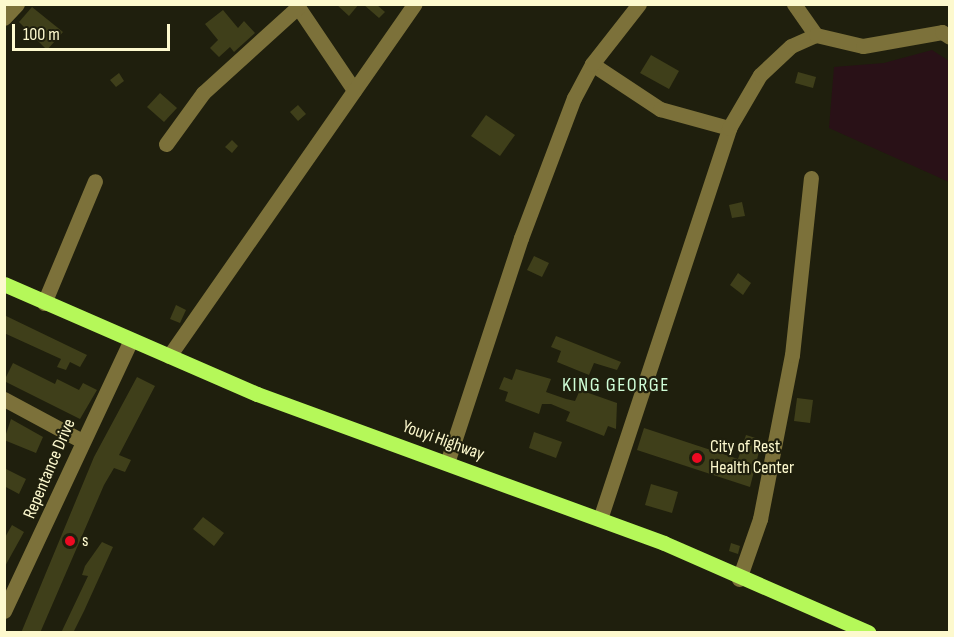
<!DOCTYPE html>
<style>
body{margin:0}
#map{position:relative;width:954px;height:637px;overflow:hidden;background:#1f1f0d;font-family:"Sofia Sans Condensed",sans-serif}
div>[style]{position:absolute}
.green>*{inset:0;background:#291117}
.building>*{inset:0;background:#3f3f1a}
.minor>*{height:15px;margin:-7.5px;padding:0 7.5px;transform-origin:7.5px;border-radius:7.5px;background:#7c713a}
.major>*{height:15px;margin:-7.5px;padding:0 7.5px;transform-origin:7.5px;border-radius:7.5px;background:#b5f859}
.dots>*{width:16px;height:16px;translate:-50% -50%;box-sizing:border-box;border:3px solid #1f1f0d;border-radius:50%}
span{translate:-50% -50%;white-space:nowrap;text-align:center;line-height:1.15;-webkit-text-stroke:4.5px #1f1f0d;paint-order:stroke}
.street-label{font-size:18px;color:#fdf9ce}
.poi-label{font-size:18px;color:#fdf9ce}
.left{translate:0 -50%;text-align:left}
.neighbourhood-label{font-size:20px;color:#cffdd7;letter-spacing:1.5px}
.frame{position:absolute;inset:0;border:6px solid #fdf9ce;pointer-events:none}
.scale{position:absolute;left:12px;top:24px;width:158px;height:27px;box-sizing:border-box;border:3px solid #fdf9ce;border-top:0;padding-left:8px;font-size:18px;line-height:21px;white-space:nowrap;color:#fdf9ce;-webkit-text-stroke:4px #1f1f0d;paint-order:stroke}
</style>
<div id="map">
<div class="green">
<i style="clip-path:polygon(932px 50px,949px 61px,949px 182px,829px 128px,834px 67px,884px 63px)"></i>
</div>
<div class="building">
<i style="clip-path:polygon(336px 4px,359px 4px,349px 16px)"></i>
<i style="clip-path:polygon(363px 4px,376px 4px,385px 12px,379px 18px)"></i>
<i style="clip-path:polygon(32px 7px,63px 32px,47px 50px,19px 22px)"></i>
<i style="clip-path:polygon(223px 10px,238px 28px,244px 21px,255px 33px,234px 52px,230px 47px,219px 57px,210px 48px,218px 40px,205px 24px)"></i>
<i style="clip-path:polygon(651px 55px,679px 71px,669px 89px,640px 73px)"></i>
<i style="clip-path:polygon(798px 72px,816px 77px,813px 88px,795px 83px)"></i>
<i style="clip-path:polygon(119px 73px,124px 81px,116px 87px,110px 80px)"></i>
<i style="clip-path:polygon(160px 93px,177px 108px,164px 122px,147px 107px)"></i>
<i style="clip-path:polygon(298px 105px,306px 114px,298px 121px,290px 112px)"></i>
<i style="clip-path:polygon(486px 115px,515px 135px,500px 156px,471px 136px)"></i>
<i style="clip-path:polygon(232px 140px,238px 146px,232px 153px,225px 147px)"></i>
<i style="clip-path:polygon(742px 202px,745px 216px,732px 218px,729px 205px)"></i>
<i style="clip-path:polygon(534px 256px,549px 263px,542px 277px,527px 270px)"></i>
<i style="clip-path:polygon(738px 273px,751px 283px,743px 295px,730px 285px)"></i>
<i style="clip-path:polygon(176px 305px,186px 310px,180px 323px,170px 319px)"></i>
<i style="clip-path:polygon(4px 315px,87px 355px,80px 367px,70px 362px,66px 370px,57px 367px,61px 359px,4px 333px)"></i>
<i style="clip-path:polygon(556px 336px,621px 362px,617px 370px,594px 363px,589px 375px,557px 362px,561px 351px,551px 347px)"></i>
<i style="clip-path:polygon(13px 363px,55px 384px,57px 379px,79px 390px,83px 383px,97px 390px,80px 419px,4px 381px)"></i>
<i style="clip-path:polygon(516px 369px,551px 379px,546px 392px,566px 399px,575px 401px,580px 390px,617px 403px,616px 429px,608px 426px,604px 436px,566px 421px,570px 412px,551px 404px,542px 404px,539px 414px,505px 401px,508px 392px,499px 389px,504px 377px,512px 380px)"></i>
<i style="clip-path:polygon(137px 377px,155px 386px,119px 455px,131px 460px,125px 472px,114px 468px,104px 485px,40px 633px,21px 633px,94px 457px)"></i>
<i style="clip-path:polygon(797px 398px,813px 400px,810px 423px,794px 421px)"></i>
<i style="clip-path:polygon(11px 419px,43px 437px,36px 453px,4px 440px)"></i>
<i style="clip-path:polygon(644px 428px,738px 459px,746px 435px,762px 440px,750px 487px,637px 450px)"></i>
<i style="clip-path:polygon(534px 432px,562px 442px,556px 458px,529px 448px)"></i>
<i style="clip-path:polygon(4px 468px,26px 479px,19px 494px,4px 486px)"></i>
<i style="clip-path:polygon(651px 484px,678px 492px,672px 513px,645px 505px)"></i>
<i style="clip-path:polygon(203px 517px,224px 533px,214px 546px,193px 529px)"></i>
<i style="clip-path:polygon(12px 525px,24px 532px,4px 568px,4px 539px)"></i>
<i style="clip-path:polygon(102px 542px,113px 547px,84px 611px,73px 633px,61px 633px,88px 576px,82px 575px,85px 566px)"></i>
<i style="clip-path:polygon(731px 543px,740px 546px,738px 554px,729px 551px)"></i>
</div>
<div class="minor">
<i style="left:296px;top:4px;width:104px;rotate:56deg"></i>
<i style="left:794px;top:4px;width:38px;rotate:55deg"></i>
<i style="left:4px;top:18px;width:19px;rotate:-47deg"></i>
<i style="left:592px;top:64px;width:82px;rotate:33.5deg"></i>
<i style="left:660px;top:109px;width:72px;rotate:15.4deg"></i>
<i style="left:166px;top:144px;width:63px;rotate:-54deg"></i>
<i style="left:203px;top:93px;width:128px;rotate:-42.2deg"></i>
<i style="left:44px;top:303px;width:132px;rotate:-67.3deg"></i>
<i style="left:169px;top:356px;width:429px;rotate:-55.1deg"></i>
<i style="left:4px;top:399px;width:89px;rotate:28.3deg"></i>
<i style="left:447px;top:463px;width:237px;rotate:-71.8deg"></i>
<i style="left:521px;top:238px;width:150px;rotate:-69.3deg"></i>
<i style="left:574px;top:98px;width:38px;rotate:-62deg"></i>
<i style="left:592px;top:64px;width:76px;rotate:-51.9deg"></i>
<i style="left:600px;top:519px;width:412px;rotate:-71.7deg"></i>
<i style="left:729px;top:128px;width:61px;rotate:-59.7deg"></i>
<i style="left:760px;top:75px;width:42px;rotate:-43.1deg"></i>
<i style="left:791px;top:46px;width:27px;rotate:-24deg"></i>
<i style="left:816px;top:35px;width:48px;rotate:13.2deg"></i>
<i style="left:863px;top:46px;width:80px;rotate:-10deg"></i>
<i style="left:942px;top:32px;width:9px;rotate:32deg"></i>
<i style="left:739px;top:579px;width:64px;rotate:-70.7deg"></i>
<i style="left:760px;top:519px;width:167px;rotate:-79deg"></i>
<i style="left:792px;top:355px;width:178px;rotate:-83.9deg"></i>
<i style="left:4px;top:611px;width:297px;rotate:-64.9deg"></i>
</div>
<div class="major">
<i style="left:4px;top:284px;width:276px;rotate:23.5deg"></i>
<i style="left:257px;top:394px;width:433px;rotate:20.1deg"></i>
<i style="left:664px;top:543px;width:223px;rotate:23.6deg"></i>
</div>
<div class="dots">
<i style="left:697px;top:458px;background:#ed0a22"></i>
<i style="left:70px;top:541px;background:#ed0a22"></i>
</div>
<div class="street-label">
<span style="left:443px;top:441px;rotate:20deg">Youyi Highway</span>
<span style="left:50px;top:469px;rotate:-67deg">Repentance Drive</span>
</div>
<div class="poi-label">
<span class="left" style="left:710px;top:458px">City of Rest<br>Health Center</span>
<span class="left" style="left:82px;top:541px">s</span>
</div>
<div class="neighbourhood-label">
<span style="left:616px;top:385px">KING GEORGE</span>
</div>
<div class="frame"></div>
<div class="scale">100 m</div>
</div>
